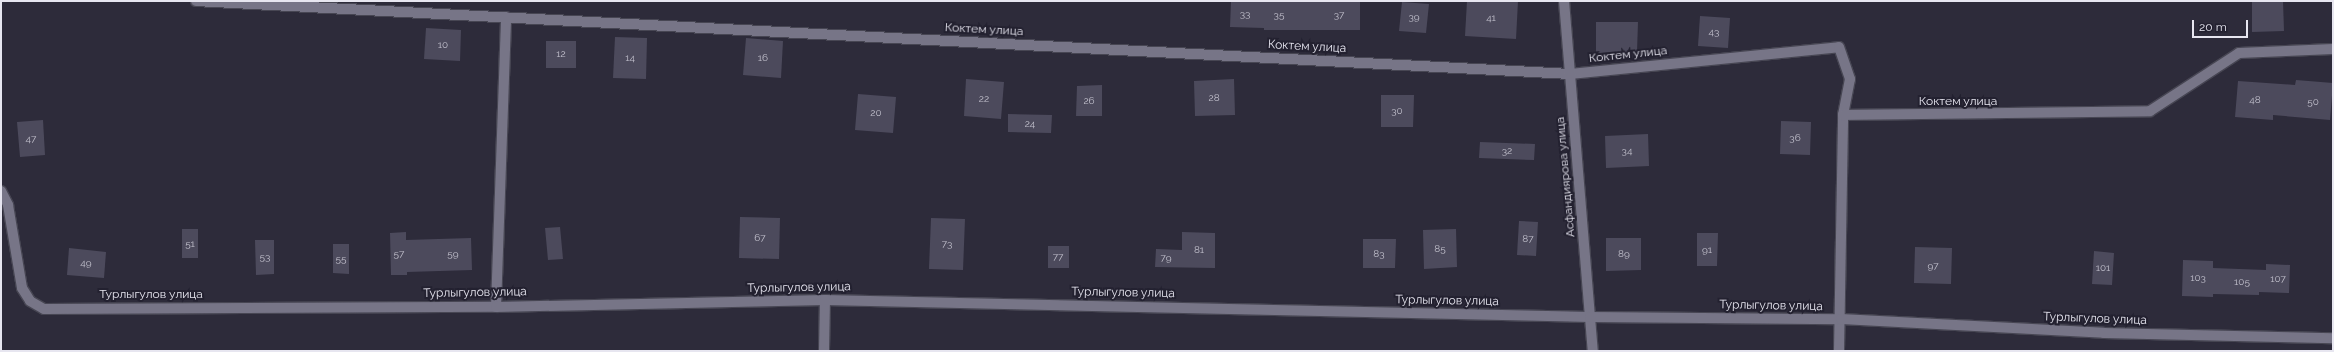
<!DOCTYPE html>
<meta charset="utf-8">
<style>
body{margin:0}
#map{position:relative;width:2334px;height:352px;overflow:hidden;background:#2d2b3a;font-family:Raleway,sans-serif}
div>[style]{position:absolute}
.building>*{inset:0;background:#4c4a5c}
.roads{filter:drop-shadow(1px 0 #474653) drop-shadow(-1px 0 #474653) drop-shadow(0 1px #474653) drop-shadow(0 -1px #474653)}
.lane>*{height:10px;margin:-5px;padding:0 5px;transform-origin:5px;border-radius:5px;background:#777587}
.street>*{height:10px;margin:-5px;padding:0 5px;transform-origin:5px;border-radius:5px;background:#777587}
span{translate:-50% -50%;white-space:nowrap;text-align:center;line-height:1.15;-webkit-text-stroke:4px #232130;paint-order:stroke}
.number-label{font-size:10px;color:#c0bfcb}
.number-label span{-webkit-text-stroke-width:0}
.street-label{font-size:12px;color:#e7e6f0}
.frame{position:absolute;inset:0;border:2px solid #e7e6f0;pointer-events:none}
.scale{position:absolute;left:2192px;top:20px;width:56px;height:18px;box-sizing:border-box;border:2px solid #e7e6f0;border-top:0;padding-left:5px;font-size:12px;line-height:14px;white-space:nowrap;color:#e7e6f0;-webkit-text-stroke:3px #232130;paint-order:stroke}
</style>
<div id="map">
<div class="building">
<i style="clip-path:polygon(1231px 1px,1360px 1px,1360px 30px,1264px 30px,1264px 28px,1230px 27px)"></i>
<i style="clip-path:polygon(1467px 1px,1518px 1px,1516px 39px,1465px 36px)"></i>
<i style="clip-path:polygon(2252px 1px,2283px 1px,2284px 31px,2252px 32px)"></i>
<i style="clip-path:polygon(1402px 2px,1429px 4px,1426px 33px,1399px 31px)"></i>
<i style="clip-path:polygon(1700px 16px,1730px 18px,1728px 48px,1698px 46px)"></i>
<i style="clip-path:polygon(1596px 22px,1638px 22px,1637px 52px,1596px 53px)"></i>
<i style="clip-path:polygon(426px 28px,461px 30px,460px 61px,424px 59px)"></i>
<i style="clip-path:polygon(615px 37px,647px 38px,646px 79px,613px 78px)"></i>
<i style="clip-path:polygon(746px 38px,783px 41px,781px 78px,743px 75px)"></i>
<i style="clip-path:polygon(546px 41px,576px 41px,576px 68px,546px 68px)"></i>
<i style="clip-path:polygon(966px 79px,1004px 82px,1001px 119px,964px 116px)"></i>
<i style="clip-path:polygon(1234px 79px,1235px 115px,1195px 116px,1194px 81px)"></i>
<i style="clip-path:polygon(2296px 80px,2333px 83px,2330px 120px,2273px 115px,2273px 120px,2235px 117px,2238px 81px,2295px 85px)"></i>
<i style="clip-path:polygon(1102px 85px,1102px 116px,1076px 116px,1077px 86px)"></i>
<i style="clip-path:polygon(858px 94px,896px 97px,893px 133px,855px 130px)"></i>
<i style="clip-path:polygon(1381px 95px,1414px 95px,1413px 127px,1381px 127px)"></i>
<i style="clip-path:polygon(1008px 114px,1052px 115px,1051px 133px,1008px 132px)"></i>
<i style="clip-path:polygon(43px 120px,45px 155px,20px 157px,17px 122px)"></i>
<i style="clip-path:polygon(1781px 121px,1811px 122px,1810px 155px,1780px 154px)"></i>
<i style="clip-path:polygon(1648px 134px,1649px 166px,1606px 168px,1605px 136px)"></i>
<i style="clip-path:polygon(1480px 142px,1535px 144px,1534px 160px,1479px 158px)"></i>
<i style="clip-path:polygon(740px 217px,780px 218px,779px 259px,739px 258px)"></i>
<i style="clip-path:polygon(931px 218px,965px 219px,963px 270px,929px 269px)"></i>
<i style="clip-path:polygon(1519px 221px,1538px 222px,1536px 256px,1517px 255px)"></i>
<i style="clip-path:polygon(560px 227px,563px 259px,548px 260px,545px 228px)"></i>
<i style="clip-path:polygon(182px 229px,198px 229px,198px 258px,182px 258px)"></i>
<i style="clip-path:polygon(1456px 229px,1457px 267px,1424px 269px,1423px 230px)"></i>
<i style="clip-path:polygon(406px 232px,406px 240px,471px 238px,472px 270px,407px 272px,407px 275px,391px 275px,390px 233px)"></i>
<i style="clip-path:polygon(1182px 232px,1215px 233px,1215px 268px,1155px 267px,1156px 249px,1182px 250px)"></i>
<i style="clip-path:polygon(1697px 233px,1718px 233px,1717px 266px,1697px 266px)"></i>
<i style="clip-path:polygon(1606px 238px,1641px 238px,1641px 270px,1606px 271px)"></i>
<i style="clip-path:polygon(1363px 239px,1396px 239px,1395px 268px,1363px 268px)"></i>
<i style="clip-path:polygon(255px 240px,274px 240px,274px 274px,256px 275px)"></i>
<i style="clip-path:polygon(333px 244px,349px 244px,349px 274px,333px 273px)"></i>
<i style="clip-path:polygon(1048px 246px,1069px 246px,1069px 268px,1048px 268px)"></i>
<i style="clip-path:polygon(1915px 247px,1952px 248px,1951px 284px,1914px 283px)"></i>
<i style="clip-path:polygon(69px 248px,106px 252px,104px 278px,67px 275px)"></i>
<i style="clip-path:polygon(2094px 251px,2114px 253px,2112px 285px,2092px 284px)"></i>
<i style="clip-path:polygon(2183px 260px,2213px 261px,2213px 268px,2266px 270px,2266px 264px,2290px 265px,2289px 293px,2259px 292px,2259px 295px,2213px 294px,2213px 297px,2182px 296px)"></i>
</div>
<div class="roads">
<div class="lane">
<i style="left:496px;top:307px;width:290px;rotate:-88deg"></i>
<i style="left:1839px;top:351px;width:236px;rotate:-89deg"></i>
</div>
<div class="street">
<i style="left:196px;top:1px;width:1376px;rotate:3.04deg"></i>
<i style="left:1570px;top:74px;width:270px;rotate:-5.7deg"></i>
<i style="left:1839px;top:47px;width:34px;rotate:71deg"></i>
<i style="left:1850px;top:79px;width:37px;rotate:101deg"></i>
<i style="left:1843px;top:115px;width:307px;rotate:-0.7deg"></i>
<i style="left:2150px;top:111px;width:106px;rotate:-33.1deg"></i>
<i style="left:2239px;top:53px;width:94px;rotate:-2.4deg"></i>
<i style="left:1564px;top:1px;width:351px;rotate:85.3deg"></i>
<i style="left:1px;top:191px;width:16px;rotate:63deg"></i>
<i style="left:8px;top:205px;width:84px;rotate:80.4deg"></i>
<i style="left:22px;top:288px;width:15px;rotate:58deg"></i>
<i style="left:30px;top:301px;width:16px;rotate:30deg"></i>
<i style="left:44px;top:309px;width:452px;rotate:-0.3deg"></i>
<i style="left:496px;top:307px;width:329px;rotate:-1.2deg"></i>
<i style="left:825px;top:300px;width:765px;rotate:1.27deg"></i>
<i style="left:1590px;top:317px;width:251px;rotate:0.5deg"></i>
<i style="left:1841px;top:319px;width:263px;rotate:3deg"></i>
<i style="left:2104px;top:333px;width:229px;rotate:1.3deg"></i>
<i style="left:824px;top:351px;width:51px;rotate:-88.9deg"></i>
</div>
</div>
<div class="number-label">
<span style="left:1245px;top:14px">33</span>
<span style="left:1279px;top:15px">35</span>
<span style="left:1339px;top:15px">37</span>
<span style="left:1414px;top:17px">39</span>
<span style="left:1491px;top:18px">41</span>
<span style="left:1714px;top:32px">43</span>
<span style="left:443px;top:45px">10</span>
<span style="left:561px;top:54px">12</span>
<span style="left:630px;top:58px">14</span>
<span style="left:763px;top:58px">16</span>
<span style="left:1214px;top:98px">28</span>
<span style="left:984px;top:99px">22</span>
<span style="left:2255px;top:100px">48</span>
<span style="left:1089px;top:101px">26</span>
<span style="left:2313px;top:102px">50</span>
<span style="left:1397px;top:111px">30</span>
<span style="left:876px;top:113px">20</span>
<span style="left:1030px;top:124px">24</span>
<span style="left:1795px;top:138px">36</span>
<span style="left:31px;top:139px">47</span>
<span style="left:1507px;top:151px">32</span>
<span style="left:1627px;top:151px">34</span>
<span style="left:760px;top:238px">67</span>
<span style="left:1528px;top:239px">87</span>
<span style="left:190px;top:244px">51</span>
<span style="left:947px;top:244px">73</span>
<span style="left:1440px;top:249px">85</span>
<span style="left:1199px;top:250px">81</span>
<span style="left:1707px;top:250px">91</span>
<span style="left:399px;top:254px">57</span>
<span style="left:453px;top:254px">59</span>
<span style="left:1379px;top:254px">83</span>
<span style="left:1624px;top:254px">89</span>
<span style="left:265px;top:257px">53</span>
<span style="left:1058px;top:257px">77</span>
<span style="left:1166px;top:258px">79</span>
<span style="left:341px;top:259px">55</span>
<span style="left:86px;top:263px">49</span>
<span style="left:1933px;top:266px">97</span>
<span style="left:2103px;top:268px">101</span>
<span style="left:2198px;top:278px">103</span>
<span style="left:2278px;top:279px">107</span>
<span style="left:2242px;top:282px">105</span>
</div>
<div class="street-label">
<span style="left:984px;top:30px;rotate:3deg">Коктем улица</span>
<span style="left:1307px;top:47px;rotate:3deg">Коктем улица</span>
<span style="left:1628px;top:55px;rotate:-6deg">Коктем улица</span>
<span style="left:1958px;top:102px">Коктем улица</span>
<span style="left:1566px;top:177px;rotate:-95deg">Асфандиярова улица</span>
<span style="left:799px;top:288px;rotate:-1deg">Турлыгулов улица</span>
<span style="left:475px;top:293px;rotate:-1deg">Турлыгулов улица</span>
<span style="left:1123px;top:293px;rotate:1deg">Турлыгулов улица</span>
<span style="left:151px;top:295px">Турлыгулов улица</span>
<span style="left:1447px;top:301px;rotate:1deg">Турлыгулов улица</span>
<span style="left:1771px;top:306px;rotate:1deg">Турлыгулов улица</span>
<span style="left:2095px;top:319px;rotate:2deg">Турлыгулов улица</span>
</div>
<div class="frame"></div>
<div class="scale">20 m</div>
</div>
